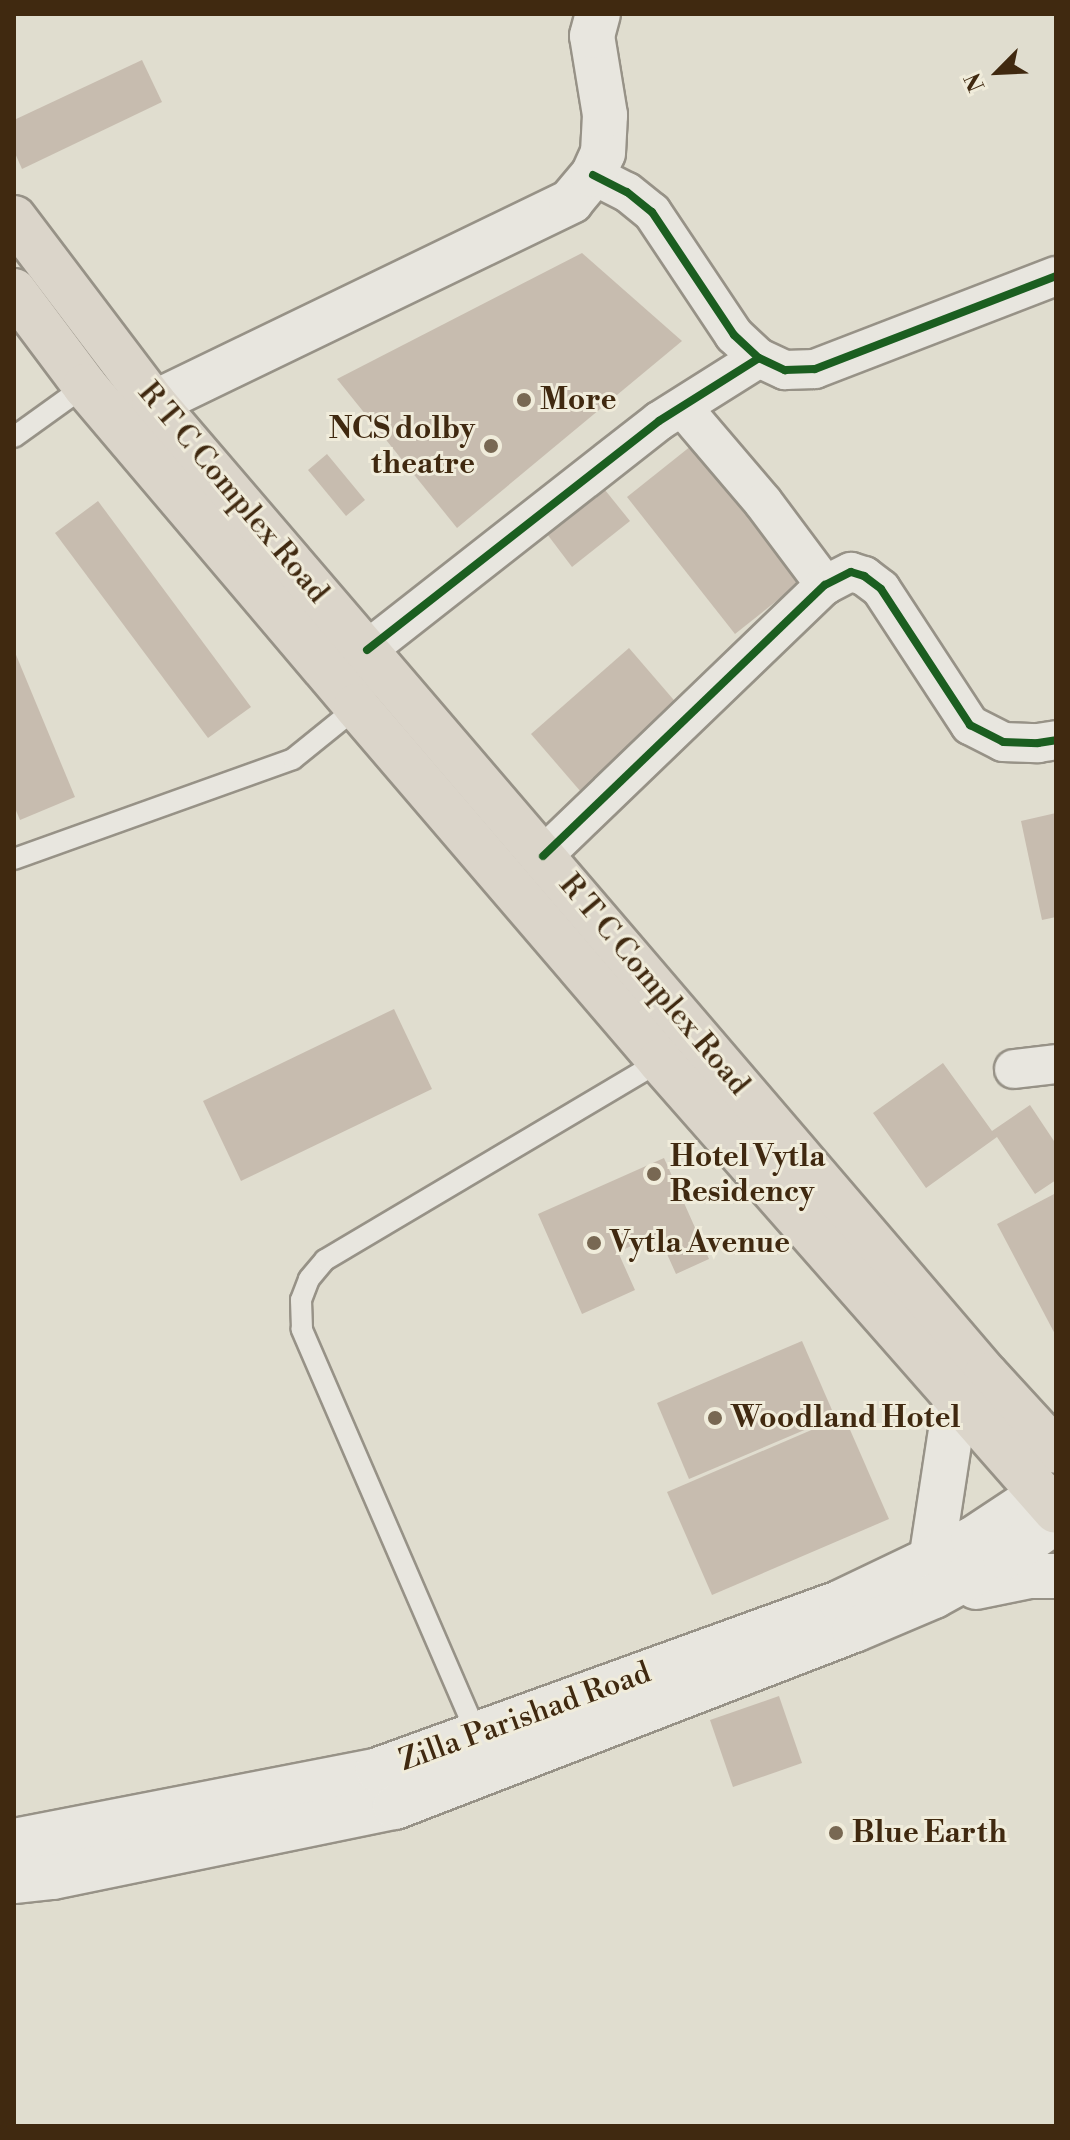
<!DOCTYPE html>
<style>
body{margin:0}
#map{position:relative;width:1070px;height:2140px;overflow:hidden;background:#e0ddcf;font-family:"Libre Bodoni",serif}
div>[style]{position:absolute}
.building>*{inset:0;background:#c7bcaf}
.roads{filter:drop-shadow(2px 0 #979287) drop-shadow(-2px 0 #979287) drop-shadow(0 2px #979287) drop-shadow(0 -2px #979287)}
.lane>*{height:20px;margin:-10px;padding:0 10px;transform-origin:10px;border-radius:10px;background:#e8e6df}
.street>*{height:38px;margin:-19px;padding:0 19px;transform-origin:19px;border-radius:19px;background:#e8e6df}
.secondary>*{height:44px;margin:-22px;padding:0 22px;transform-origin:22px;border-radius:22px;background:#e8e6df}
.primary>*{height:44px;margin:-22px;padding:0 22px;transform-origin:22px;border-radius:22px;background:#dbd5ca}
.cycleway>*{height:8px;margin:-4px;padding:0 4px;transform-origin:4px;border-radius:4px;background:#1b5e20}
.dots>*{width:22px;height:22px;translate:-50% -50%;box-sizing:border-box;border:4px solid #f0ecdb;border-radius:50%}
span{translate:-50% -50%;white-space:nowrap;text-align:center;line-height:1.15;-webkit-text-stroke:6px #f0ecdb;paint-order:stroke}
.poi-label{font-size:30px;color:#402910;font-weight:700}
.left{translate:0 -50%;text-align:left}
.right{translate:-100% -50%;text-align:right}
.street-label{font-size:30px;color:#402910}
.frame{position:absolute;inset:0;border:16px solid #402910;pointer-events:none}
.north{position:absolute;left:958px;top:32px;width:80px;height:80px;-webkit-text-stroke:6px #f0ecdb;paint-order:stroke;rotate:246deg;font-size:22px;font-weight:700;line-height:32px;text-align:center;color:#402910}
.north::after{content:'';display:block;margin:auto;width:28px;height:36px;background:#402910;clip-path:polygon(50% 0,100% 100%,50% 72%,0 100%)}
</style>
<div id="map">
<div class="building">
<i style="clip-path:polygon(142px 60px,162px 102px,22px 169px,14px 151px,14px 120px)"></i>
<i style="clip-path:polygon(582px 253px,682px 341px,457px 528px,337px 379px)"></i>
<i style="clip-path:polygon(696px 442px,804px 579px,735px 634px,627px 497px)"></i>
<i style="clip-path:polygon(327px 454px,365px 500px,346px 516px,308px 470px)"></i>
<i style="clip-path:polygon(601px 485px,630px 521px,572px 567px,544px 530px)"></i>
<i style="clip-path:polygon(98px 501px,251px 707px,208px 738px,55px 533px)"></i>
<i style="clip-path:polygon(629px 648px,679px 706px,581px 792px,531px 734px)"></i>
<i style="clip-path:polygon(14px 650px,75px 797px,20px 820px,14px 806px)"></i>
<i style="clip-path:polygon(1056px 813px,1056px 917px,1042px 920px,1021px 821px)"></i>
<i style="clip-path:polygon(394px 1009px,432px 1089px,241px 1181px,203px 1101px)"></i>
<i style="clip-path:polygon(943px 1063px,992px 1131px,1030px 1105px,1056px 1144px,1056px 1180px,1035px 1194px,997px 1137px,926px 1188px,873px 1113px)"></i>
<i style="clip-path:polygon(664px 1158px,709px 1259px,676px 1274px,658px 1234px,618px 1252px,635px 1290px,582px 1314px,538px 1214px)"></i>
<i style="clip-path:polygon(1056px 1193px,1056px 1336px,997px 1224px)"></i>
<i style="clip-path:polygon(802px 1341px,835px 1417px,689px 1479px,657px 1403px)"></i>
<i style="clip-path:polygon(844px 1416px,889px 1519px,712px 1595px,667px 1492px)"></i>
<i style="clip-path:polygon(779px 1696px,802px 1763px,733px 1787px,710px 1720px)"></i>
</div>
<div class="roads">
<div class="lane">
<i style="left:14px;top:437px;width:87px;rotate:-35.7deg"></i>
<i style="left:14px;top:859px;width:296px;rotate:-19.7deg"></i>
<i style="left:293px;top:759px;width:87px;rotate:-39deg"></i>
<i style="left:479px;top:1739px;width:447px;rotate:-113.4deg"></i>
<i style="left:302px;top:1329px;width:29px;rotate:-92deg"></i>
<i style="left:301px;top:1300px;width:22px;rotate:-69deg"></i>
<i style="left:309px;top:1279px;width:25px;rotate:-50deg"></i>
<i style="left:325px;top:1260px;width:390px;rotate:-30.7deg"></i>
</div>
<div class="street">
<i style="left:593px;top:175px;width:38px;rotate:27deg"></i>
<i style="left:627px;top:192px;width:32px;rotate:39deg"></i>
<i style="left:652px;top:212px;width:148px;rotate:56.3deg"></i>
<i style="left:734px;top:335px;width:34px;rotate:43deg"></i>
<i style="left:759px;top:358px;width:29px;rotate:25deg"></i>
<i style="left:785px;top:370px;width:30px;rotate:-2deg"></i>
<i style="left:815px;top:369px;width:258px;rotate:-21.1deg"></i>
<i style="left:683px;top:408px;width:123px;rotate:49.6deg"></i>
<i style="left:763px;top:502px;width:104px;rotate:53.2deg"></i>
<i style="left:367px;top:650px;width:371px;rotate:-38.1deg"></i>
<i style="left:659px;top:421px;width:118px;rotate:-32.2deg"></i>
<i style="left:543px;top:856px;width:391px;rotate:-43.9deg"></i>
<i style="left:825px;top:585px;width:29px;rotate:-27deg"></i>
<i style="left:851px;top:572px;width:14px;rotate:17deg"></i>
<i style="left:864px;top:576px;width:21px;rotate:37deg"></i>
<i style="left:881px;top:589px;width:163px;rotate:56.8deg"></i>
<i style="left:970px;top:725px;width:37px;rotate:27deg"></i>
<i style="left:1003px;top:742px;width:35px;rotate:2deg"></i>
<i style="left:1038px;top:743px;width:18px;rotate:-9deg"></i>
<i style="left:1014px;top:1069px;width:42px;rotate:-6.8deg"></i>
</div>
<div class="secondary">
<i style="left:123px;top:418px;width:498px;rotate:-25.8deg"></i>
<i style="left:571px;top:201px;width:34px;rotate:-50deg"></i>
<i style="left:593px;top:175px;width:24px;rotate:-66deg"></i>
<i style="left:603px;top:153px;width:38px;rotate:-87deg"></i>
<i style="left:605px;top:115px;width:80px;rotate:-99.3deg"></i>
<i style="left:592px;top:36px;width:23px;rotate:-75deg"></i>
<i style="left:931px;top:1561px;width:166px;rotate:-81.3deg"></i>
<i style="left:976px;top:1587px;width:55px;rotate:-11.5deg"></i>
<i style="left:1030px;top:1576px;width:26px"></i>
<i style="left:14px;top:1841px;width:371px;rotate:-11deg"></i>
<i style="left:378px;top:1770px;width:493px;rotate:-19.9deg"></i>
<i style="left:841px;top:1602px;width:146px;rotate:-25.5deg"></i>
<i style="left:973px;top:1539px;width:82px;rotate:-33.5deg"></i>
<i style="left:14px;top:1881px;width:39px;rotate:-6deg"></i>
<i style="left:53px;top:1877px;width:349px;rotate:-11.6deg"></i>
<i style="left:395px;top:1807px;width:492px;rotate:-21.1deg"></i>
<i style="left:854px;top:1630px;width:87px;rotate:-23deg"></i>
<i style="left:934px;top:1596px;width:81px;rotate:-28.8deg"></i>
<i style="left:1005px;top:1557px;width:62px;rotate:-35.2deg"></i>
</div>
<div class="primary">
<i style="left:14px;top:218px;width:232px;rotate:52.9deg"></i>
<i style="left:154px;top:403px;width:1279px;rotate:49.44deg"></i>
<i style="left:986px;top:1375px;width:103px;rotate:47.4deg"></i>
<i style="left:14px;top:291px;width:119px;rotate:53.2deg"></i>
<i style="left:85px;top:386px;width:419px;rotate:49.7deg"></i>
<i style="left:356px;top:706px;width:467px;rotate:49.4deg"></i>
<i style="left:660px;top:1061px;width:599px;rotate:48.65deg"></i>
</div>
</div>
<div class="cycleway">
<i style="left:593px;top:175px;width:38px;rotate:27deg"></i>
<i style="left:627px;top:192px;width:32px;rotate:39deg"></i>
<i style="left:652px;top:212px;width:148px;rotate:56.3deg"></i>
<i style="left:734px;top:335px;width:34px;rotate:43deg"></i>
<i style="left:759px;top:358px;width:29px;rotate:25deg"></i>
<i style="left:785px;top:370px;width:30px;rotate:-2deg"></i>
<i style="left:815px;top:369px;width:258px;rotate:-21.1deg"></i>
<i style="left:367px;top:650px;width:371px;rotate:-38.1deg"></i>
<i style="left:659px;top:421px;width:118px;rotate:-32.2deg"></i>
<i style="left:543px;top:856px;width:391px;rotate:-43.9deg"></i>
<i style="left:825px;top:585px;width:29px;rotate:-27deg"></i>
<i style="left:851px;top:572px;width:14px;rotate:17deg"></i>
<i style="left:864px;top:576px;width:21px;rotate:37deg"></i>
<i style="left:881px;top:589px;width:163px;rotate:56.8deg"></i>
<i style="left:970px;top:725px;width:37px;rotate:27deg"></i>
<i style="left:1003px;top:742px;width:35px;rotate:2deg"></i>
<i style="left:1038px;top:743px;width:18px;rotate:-9deg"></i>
</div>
<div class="dots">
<i style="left:524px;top:400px;background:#786853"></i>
<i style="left:491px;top:446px;background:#786853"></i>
<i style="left:654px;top:1174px;background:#786853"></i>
<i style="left:594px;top:1243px;background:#786853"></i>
<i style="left:715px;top:1418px;background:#786853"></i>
<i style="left:836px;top:1833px;background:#786853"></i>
</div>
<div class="poi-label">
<span class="left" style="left:540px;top:400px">More</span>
<span class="right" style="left:475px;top:446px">NCS dolby<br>theatre</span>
<span class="left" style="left:670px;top:1174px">Hotel Vytla<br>Residency</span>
<span class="left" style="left:610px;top:1243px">Vytla Avenue</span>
<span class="left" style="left:731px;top:1418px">Woodland Hotel</span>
<span class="left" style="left:852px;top:1833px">Blue Earth</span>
</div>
<div class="street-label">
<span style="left:233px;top:493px;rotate:50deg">R T C Complex Road</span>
<span style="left:654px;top:985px;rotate:50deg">R T C Complex Road</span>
<span style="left:525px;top:1717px;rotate:-20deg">Zilla Parishad Road</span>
</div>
<div class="frame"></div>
<div class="north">N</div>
</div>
